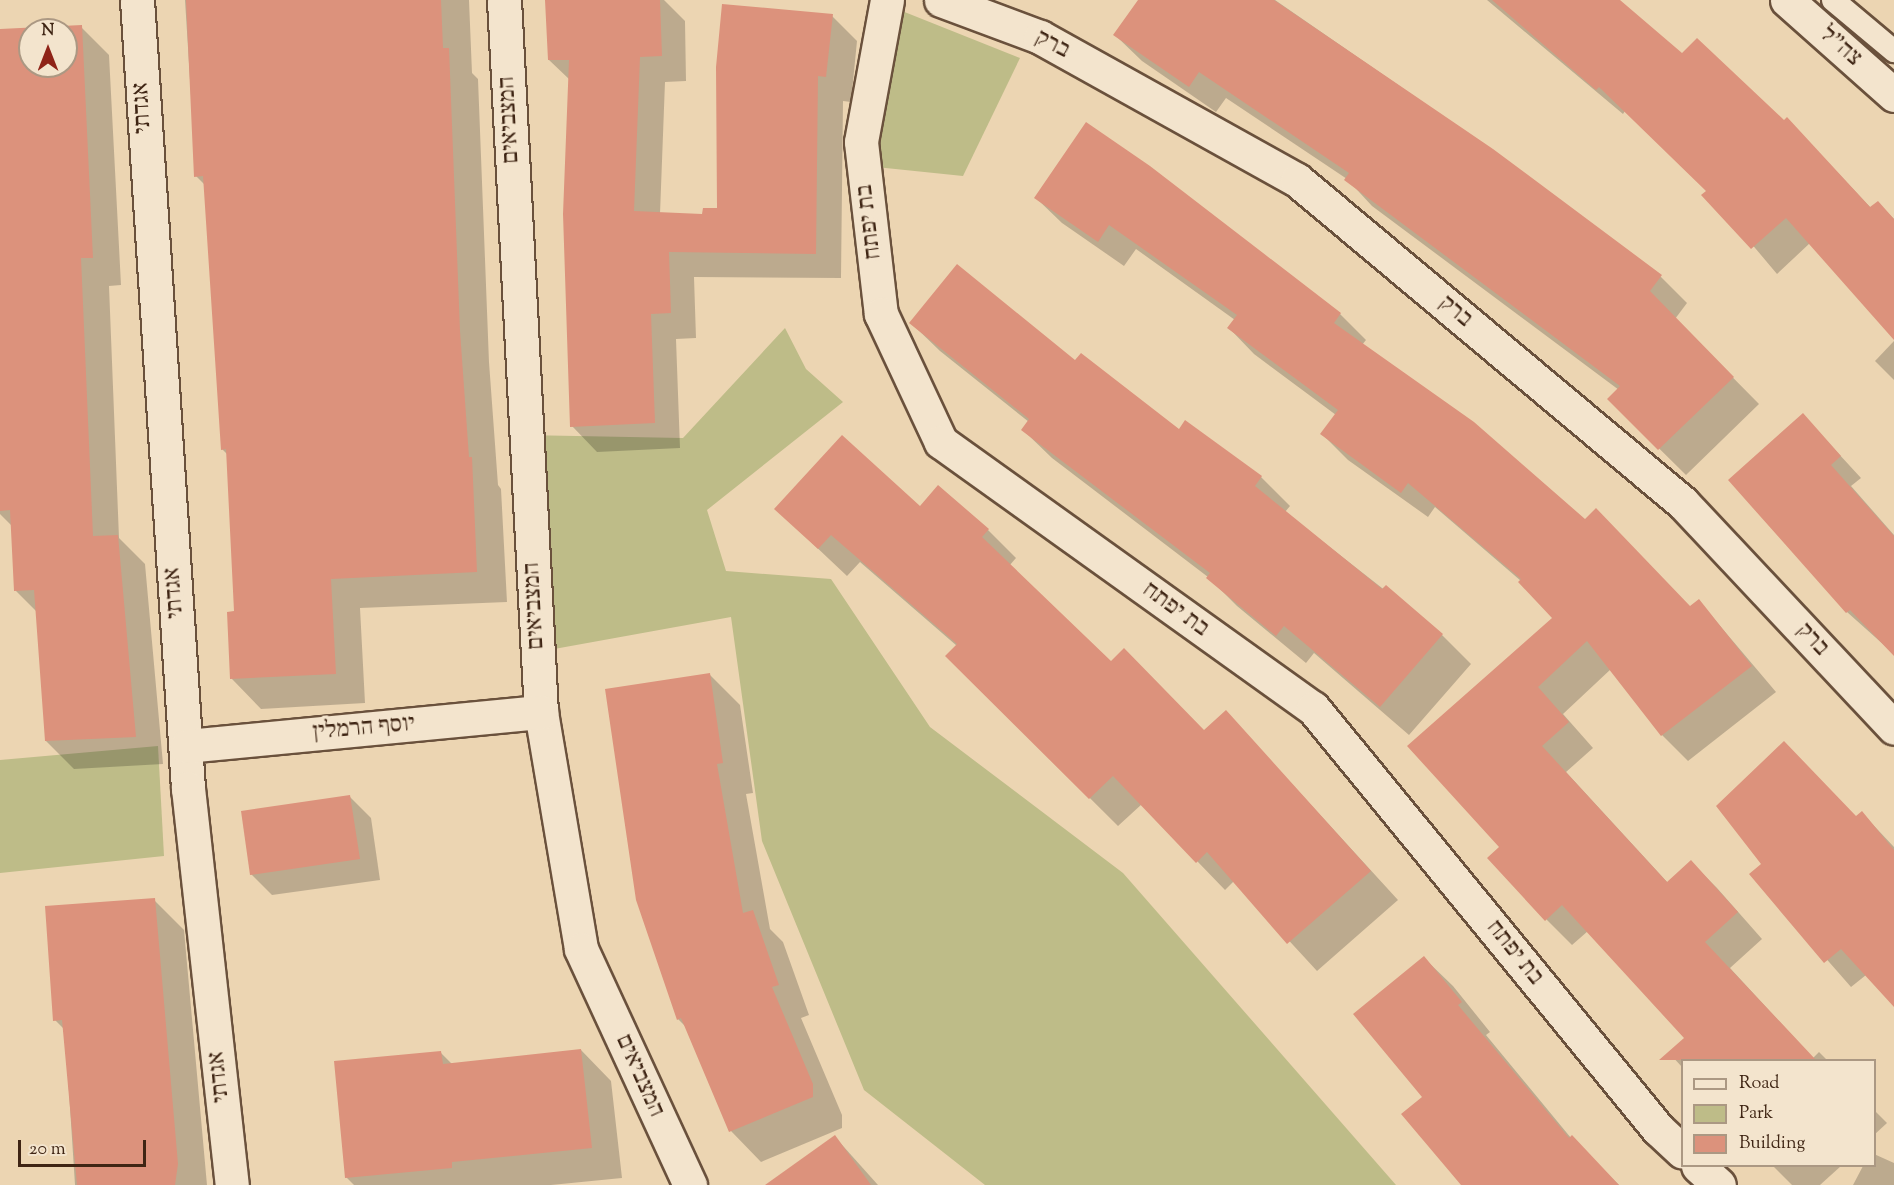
<!DOCTYPE html>
<meta charset="utf-8">
<style>
body{margin:0}
#map{position:relative;width:1894px;height:1185px;overflow:hidden;background:#ecd5b2;font-family:"Sorts Mill Goudy","Frank Ruhl Libre",serif}
div>[style]{position:absolute}
.green>*{inset:0;background:#bebc88}
.shadow>*{inset:0;background:#0003}
.building>*{inset:0;background:#dc927c}
.roads{filter:drop-shadow(2px 0 #6a513c) drop-shadow(-2px 0 #6a513c) drop-shadow(0 2px #6a513c) drop-shadow(0 -2px #6a513c)}
.service>*{height:22px;margin:-11px;padding:0 11px;transform-origin:11px;border-radius:11px;background:#f3e4cd}
.minor>*{height:33px;margin:-16.5px;padding:0 16.5px;transform-origin:16.5px;border-radius:16.5px;background:#f3e4cd}
.tertiary>*{height:33px;margin:-16.5px;padding:0 16.5px;transform-origin:16.5px;border-radius:16.5px;background:#f3e4cd}
span{translate:-50% -50%;white-space:nowrap;text-align:center;line-height:1.15;-webkit-text-stroke:6px #f3e4cd;paint-order:stroke}
.street-label{font-size:24px;color:#3f2514}
.legend{position:absolute;left:1681px;top:1059px;width:195px;height:108px;box-sizing:border-box;background:#f3e4cd;border:2px solid #ab9883;margin:0;padding:8px 10px;list-style:none;font-size:18px;color:#3f2514}
.legend li{display:flex;align-items:center;gap:12px;height:30px}
.legend b{width:30px;border:2px solid #ab9883}
.north{position:absolute;left:18px;top:18px;width:60px;height:60px;box-sizing:border-box;background:#f3e4cd;border:2px solid #ab9883;border-radius:50%;rotate:0deg;font-size:16px;font-weight:700;line-height:24px;text-align:center;color:#3f2514}
.north::after{content:'';display:block;margin:auto;width:21px;height:27px;background:#8f2418;clip-path:polygon(50% 0,100% 100%,50% 72%,0 100%)}
.scale{position:absolute;left:18px;top:1140px;width:128px;height:27px;box-sizing:border-box;border:3px solid #3f2514;border-top:0;padding-left:8px;font-size:18px;line-height:21px;white-space:nowrap;color:#3f2514;-webkit-text-stroke:4px #f3e4cd;paint-order:stroke}
</style>
<div id="map">
<div class="green">
<i style="clip-path:polygon(897px 9px,1020px 58px,963px 176px,876px 167px)"></i>
<i style="clip-path:polygon(785px 328px,806px 369px,843px 402px,707px 510px,726px 571px,831px 579px,930px 727px,1123px 873px,1396px 1185px,985px 1185px,864px 1090px,762px 841px,731px 617px,521px 655px,523px 435px,683px 438px)"></i>
<i style="clip-path:polygon(158px 746px,164px 856px,0 873px,0 760px)"></i>
</div>
<div class="shadow">
<i style="clip-path:polygon(185px 0,469px 0,472px 73px,478px 79px,489px 362px,498px 485px,501px 489px,507px 602px,360px 608px,365px 703px,261px 709px,232px 679px,236px 613px,227px 454px,222px 449px,205px 185px,196px 176px)"></i>
<i style="clip-path:polygon(547px 0,664px 0,685px 21px,686px 81px,665px 82px,660px 214px,703px 215px,719px 209px,832px 16px,857px 41px,851px 102px,843px 101px,841px 278px,694px 277px,696px 338px,676px 339px,680px 448px,597px 452px,572px 426px,570px 80px,549px 60px)"></i>
<i style="clip-path:polygon(1140px 0,1275px 0,1492px 150px,1661px 277px,1687px 303px,1675px 319px,1759px 404px,1686px 475px,1609px 399px,1619px 390px,1372px 206px,1347px 179px,1226px 98px,1216px 112px,1142px 61px,1115px 35px)"></i>
<i style="clip-path:polygon(1487px 0,1618px 0,1682px 55px,1784px 122px,1787px 119px,1871px 208px,1878px 203px,1894px 219px,1894px 338px,1810px 243px,1777px 274px,1707px 191px,1625px 111px,1623px 114px)"></i>
<i style="clip-path:polygon(evenodd,81px 27px,109px 55px,121px 285px,109px 286px,119px 538px,145px 564px,163px 764px,74px 769px,46px 741px,37px 612px,16px 591px,13px 527px,0 514px,0 30px,81px 27px,30px 30px,66px 30px,66px 66px,30px 66px,30px 30px)"></i>
<i style="clip-path:polygon(1149px 167px,1340px 314px,1366px 340px,1362px 345px,1690px 608px,1699px 601px,1776px 692px,1688px 761px,1662px 735px,1611px 669px,1563px 714px,1593px 748px,1566px 772px,1668px 883px,1691px 862px,1717px 888px,1762px 939px,1730px 968px,1813px 1058px,1819px 1052px,1827px 1060px,1682px 1060px,1682px 1067px,1669px 1053px,1686px 1038px,1588px 931px,1572px 945px,1547px 920px,1501px 847px,1410px 746px,1554px 618px,1521px 581px,1435px 507px,1428px 517px,1348px 460px,1322px 434px,1336px 415px,1254px 354px,1229px 328px,1235px 320px,1136px 249px,1124px 266px,1062px 223px,1036px 198px)"></i>
<i style="clip-path:polygon(911px 323px,1076px 362px,1179px 431px,1261px 477px,1290px 506px,1285px 512px,1442px 635px,1471px 664px,1409px 735px,1314px 653px,1306px 663px,1237px 606px,1208px 577px,1052px 458px,1023px 430px,1029px 422px,940px 351px)"></i>
<i style="clip-path:polygon(1894px 341px,1894px 380px,1875px 361px)"></i>
<i style="clip-path:polygon(1803px 415px,1861px 478px,1851px 486px,1894px 535px,1894px 654px,1847px 612px)"></i>
<i style="clip-path:polygon(920px 508px,988px 530px,1016px 558px,1009px 566px,1111px 663px,1204px 732px,1226px 712px,1398px 900px,1317px 971px,1234px 881px,1225px 890px,1142px 804px,1118px 826px,947px 656px,957px 646px,860px 562px,847px 576px,776px 509px)"></i>
<i style="clip-path:polygon(710px 675px,740px 705px,753px 793px,746px 794px,770px 929px,783px 942px,809px 1015px,801px 1018px,842px 1115px,842px 1128px,761px 1162px,731px 1131px,687px 1028px,678px 1019px)"></i>
<i style="clip-path:polygon(350px 797px,371px 818px,380px 880px,272px 895px,251px 874px)"></i>
<i style="clip-path:polygon(1862px 813px,1894px 847px,1894px 1005px,1866px 975px,1851px 987px,1752px 874px)"></i>
<i style="clip-path:polygon(154px 900px,184px 930px,207px 1185px,75px 1185px,65px 1030px,55px 1020px)"></i>
<i style="clip-path:polygon(1424px 958px,1453px 986px,1490px 1032px,1486px 1035px,1571px 1138px,1619px 1185px,1464px 1185px,1424px 1097px)"></i>
<i style="clip-path:polygon(581px 1050px,611px 1081px,622px 1178px,551px 1185px,354px 1185px,346px 1177px,441px 1053px,452px 1064px)"></i>
<i style="clip-path:polygon(1874px 1110px,1887px 1123px,1874px 1135px)"></i>
<i style="clip-path:polygon(835px 1137px,878px 1185px,767px 1185px)"></i>
<i style="clip-path:polygon(1874px 1154px,1894px 1163px,1894px 1185px,1853px 1185px,1863px 1166px,1874px 1166px)"></i>
<i style="clip-path:polygon(1773px 1166px,1841px 1166px,1820px 1185px,1792px 1185px)"></i>
</div>
<div class="building">
<i style="clip-path:polygon(186px 0,441px 0,443px 48px,449px 48px,460px 331px,469px 457px,472px 457px,477px 572px,331px 579px,336px 674px,230px 679px,227px 612px,234px 611px,226px 449px,221px 450px,203px 176px,194px 177px)"></i>
<i style="clip-path:polygon(545px 0,660px 0,662px 56px,640px 57px,634px 211px,702px 214px,703px 208px,717px 208px,716px 67px,722px 4px,833px 14px,826px 77px,818px 76px,816px 254px,669px 252px,671px 313px,651px 314px,655px 423px,570px 427px,563px 214px,569px 60px,548px 60px)"></i>
<i style="clip-path:polygon(1138px 0,1274px 0,1493px 149px,1662px 275px,1650px 291px,1734px 377px,1658px 450px,1607px 399px,1620px 386px,1344px 180px,1349px 173px,1199px 72px,1189px 87px,1113px 35px)"></i>
<i style="clip-path:polygon(1492px 0,1620px 0,1682px 53px,1697px 38px,1784px 120px,1787px 117px,1870px 207px,1878px 201px,1894px 219px,1894px 340px,1786px 218px,1751px 249px,1701px 195px,1706px 191px,1599px 87px,1596px 90px)"></i>
<i style="clip-path:polygon(evenodd,82px 25px,93px 258px,81px 258px,93px 536px,118px 535px,136px 737px,45px 741px,34px 590px,14px 591px,10px 510px,0 511px,0 29px,82px 25px,30px 30px,66px 30px,66px 66px,30px 66px,30px 30px)"></i>
<i style="clip-path:polygon(1086px 122px,1150px 166px,1341px 313px,1334px 323px,1474px 422px,1585px 519px,1596px 508px,1690px 606px,1699px 599px,1752px 666px,1661px 736px,1587px 641px,1538px 687px,1569px 722px,1542px 746px,1667px 882px,1691px 860px,1738px 912px,1705px 942px,1816px 1060px,1659px 1060px,1684px 1038px,1562px 905px,1545px 921px,1487px 858px,1499px 847px,1407px 746px,1552px 618px,1518px 582px,1521px 579px,1408px 483px,1401px 493px,1320px 434px,1338px 410px,1227px 328px,1237px 315px,1109px 225px,1098px 242px,1034px 198px)"></i>
<i style="clip-path:polygon(957px 264px,1075px 360px,1081px 353px,1179px 429px,1185px 420px,1262px 476px,1255px 486px,1382px 589px,1386px 585px,1443px 634px,1380px 707px,1284px 626px,1276px 636px,1206px 578px,1210px 573px,1021px 430px,1029px 419px,909px 323px)"></i>
<i style="clip-path:polygon(1803px 413px,1841px 456px,1831px 465px,1894px 536px,1894px 656px,1850px 610px,1846px 613px,1728px 480px)"></i>
<i style="clip-path:polygon(842px 435px,920px 506px,938px 485px,989px 529px,982px 537px,1111px 661px,1124px 648px,1204px 730px,1226px 710px,1371px 871px,1287px 944px,1207px 852px,1196px 863px,1113px 776px,1089px 799px,945px 656px,957px 644px,831px 535px,818px 549px,774px 509px)"></i>
<i style="clip-path:polygon(710px 673px,723px 763px,717px 764px,743px 913px,753px 910px,779px 985px,772px 987px,813px 1084px,813px 1097px,729px 1132px,681px 1018px,677px 1020px,636px 900px,605px 689px)"></i>
<i style="clip-path:polygon(1784px 741px,1856px 816px,1862px 811px,1894px 850px,1894px 1007px,1841px 949px,1824px 963px,1749px 874px,1761px 864px,1716px 806px)"></i>
<i style="clip-path:polygon(350px 795px,360px 859px,250px 875px,241px 811px)"></i>
<i style="clip-path:polygon(155px 898px,178px 1164px,175px 1185px,77px 1185px,62px 1020px,53px 1021px,45px 906px)"></i>
<i style="clip-path:polygon(1424px 956px,1462px 1002px,1458px 1005px,1569px 1138px,1572px 1135px,1619px 1185px,1461px 1185px,1401px 1114px,1422px 1097px,1353px 1014px)"></i>
<i style="clip-path:polygon(581px 1049px,592px 1148px,452px 1162px,452px 1168px,345px 1178px,334px 1061px,441px 1051px,443px 1064px)"></i>
<i style="clip-path:polygon(835px 1135px,871px 1185px,765px 1185px)"></i>
</div>
<div class="roads">
<div class="service">
<i style="left:1833px;top:0;width:80px;rotate:39.9deg"></i>
</div>
<div class="minor">
<i style="left:137px;top:0;width:790px;rotate:86.3deg"></i>
<i style="left:188px;top:788px;width:399px;rotate:83.7deg"></i>
<i style="left:504px;top:0;width:713px;rotate:87.03deg"></i>
<i style="left:541px;top:712px;width:240px;rotate:80.4deg"></i>
<i style="left:581px;top:949px;width:260px;rotate:65.2deg"></i>
<i style="left:887px;top:0;width:144px;rotate:100.4deg"></i>
<i style="left:861px;top:142px;width:173px;rotate:83.4deg"></i>
<i style="left:881px;top:314px;width:141px;rotate:64.9deg"></i>
<i style="left:941px;top:442px;width:457px;rotate:35.6deg"></i>
<i style="left:1313px;top:708px;width:544px;rotate:50.67deg"></i>
<i style="left:1658px;top:1129px;width:33px;rotate:43deg"></i>
<i style="left:941px;top:0;width:106px;rotate:20.5deg"></i>
<i style="left:1040px;top:37px;width:294px;rotate:29.1deg"></i>
<i style="left:1297px;top:180px;width:503px;rotate:39.92deg"></i>
<i style="left:1683px;top:503px;width:308px;rotate:46.8deg"></i>
<i style="left:186px;top:746px;width:357px;rotate:-5.5deg"></i>
<i style="left:1698px;top:1166px;width:28px;rotate:42deg"></i>
</div>
<div class="tertiary">
<i style="left:1787px;top:0;width:143px;rotate:41.6deg"></i>
</div>
</div>
<div class="street-label">
<span style="left:1052px;top:45px;rotate:27deg">ברק</span>
<span style="left:1840px;top:47px;rotate:41deg">צה"ל</span>
<span style="left:143px;top:108px;rotate:-93deg">אגדתי</span>
<span style="left:510px;top:120px;rotate:-93deg">המצביאים</span>
<span style="left:870px;top:222px;rotate:-97deg">בת יפתח</span>
<span style="left:1455px;top:312px;rotate:40deg">ברק</span>
<span style="left:175px;top:593px;rotate:-94deg">אגדתי</span>
<span style="left:535px;top:606px;rotate:-93deg">המצביאים</span>
<span style="left:1175px;top:610px;rotate:36deg">בת יפתח</span>
<span style="left:1812px;top:640px;rotate:47deg">ברק</span>
<span style="left:364px;top:729px;rotate:-5deg">יוסף הרמלין</span>
<span style="left:1514px;top:953px;rotate:51deg">בת יפתח</span>
<span style="left:639px;top:1076px;rotate:66deg">המצביאים</span>
<span style="left:220px;top:1077px;rotate:-96deg">אגדתי</span>
</div>
<ul class="legend">
<li><b style="height:8px;background:#f3e4cd"></b>Road</li>
<li><b style="height:16px;background:#bebc88"></b>Park</li>
<li><b style="height:16px;background:#dc927c"></b>Building</li>
</ul>
<div class="north">N</div>
<div class="scale">20 m</div>
</div>
